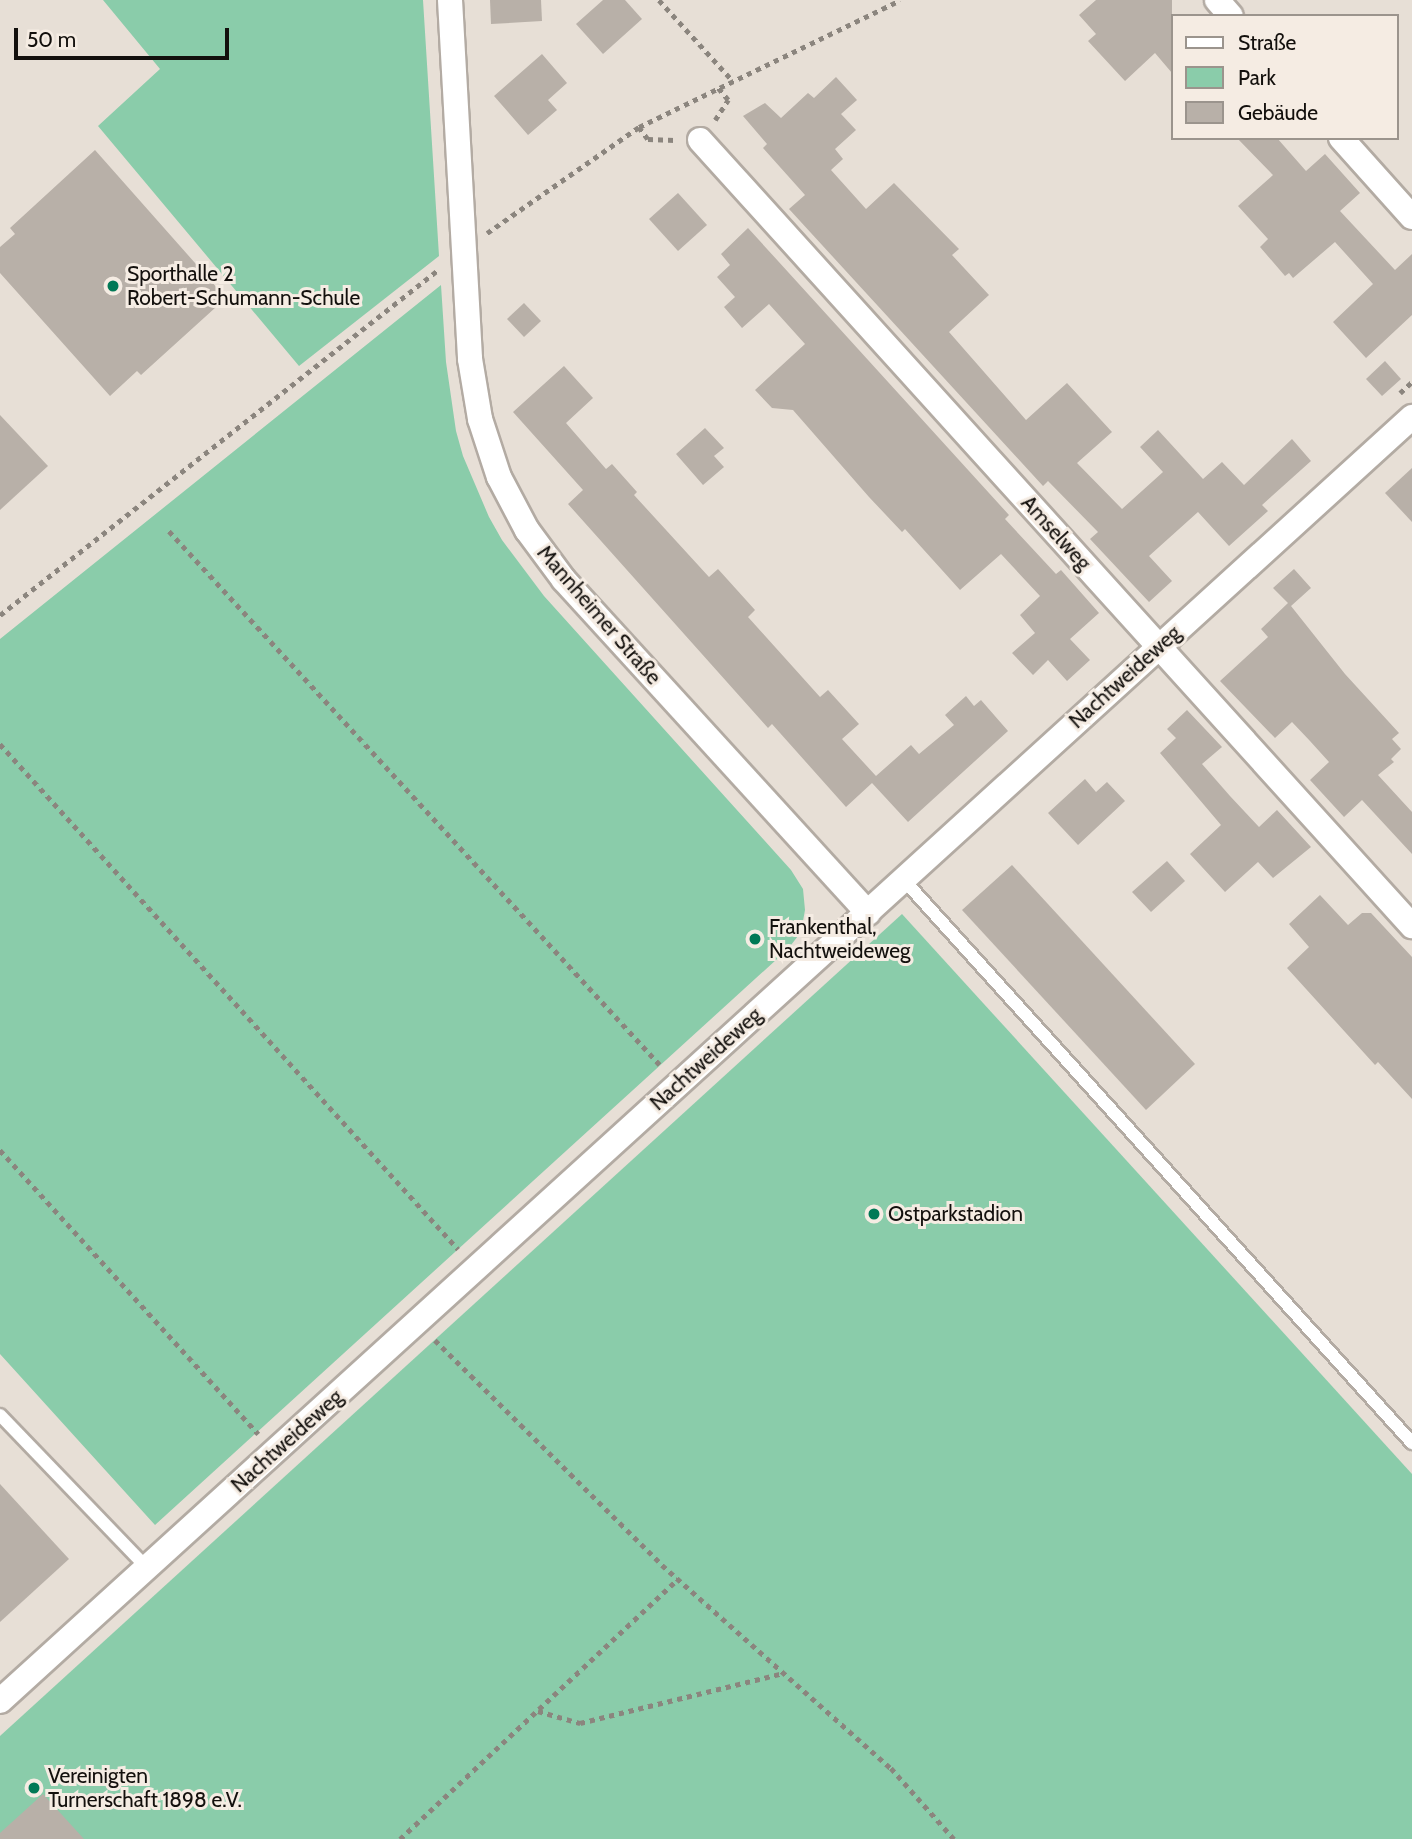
<!DOCTYPE html>
<meta charset="utf-8">
<style>
body{margin:0}
#map{position:relative;width:1412px;height:1839px;overflow:hidden;background:#e7dfd6;font-family:Cabin,sans-serif}
div>[style]{position:absolute}
.green>*{inset:0;background:#8accaa}
.building>*{inset:0;background:#b8b0a8}
.path>*{height:4.5px;margin-top:-2.25px;transform-origin:0;background:repeating-linear-gradient(90deg,#8b857e 0 5px,transparent 0 10px)}
.roads{filter:drop-shadow(2px 0 #b3aba3) drop-shadow(-2px 0 #b3aba3) drop-shadow(0 2px #b3aba3) drop-shadow(0 -2px #b3aba3)}
.lane>*{height:12px;margin:-6px;padding:0 6px;transform-origin:6px;border-radius:6px;background:#fff}
.street>*{height:24px;margin:-12px;padding:0 12px;transform-origin:12px;border-radius:12px;background:#fff}
.dots>*{width:19px;height:19px;translate:-50% -50%;box-sizing:border-box;border:4px solid #f5ece3;border-radius:50%}
span{translate:-50% -50%;white-space:nowrap;text-align:center;line-height:1.15;-webkit-text-stroke:6px #f5ece3;paint-order:stroke}
.poi-label{font-size:21px;color:#13100d}
.left{translate:0 -50%;text-align:left}
.street-label{font-size:21px;color:#13100d}
.legend{position:absolute;left:1171px;top:14px;width:228px;height:126px;box-sizing:border-box;background:#f5ece3;border:2px solid #9b948d;margin:0;padding:9px 12px;list-style:none;font-size:21px;color:#13100d}
.legend li{display:flex;align-items:center;gap:14px;height:35px}
.legend b{width:35px;border:2px solid #9b948d}
.scale{position:absolute;left:14px;top:28px;width:215px;height:32px;box-sizing:border-box;border:4px solid #13100d;border-top:0;padding-left:9px;font-size:21px;line-height:24px;white-space:nowrap;color:#13100d;-webkit-text-stroke:5px #f5ece3;paint-order:stroke}
</style>
<div id="map">
<div class="green">
<i style="clip-path:polygon(103px 0,423px 0,439px 256px,299px 366px,98px 126px,160px 69px)"></i>
<i style="clip-path:polygon(441px 285px,446px 362px,456px 431px,463px 456px,489px 517px,502px 540px,544px 596px,791px 870px,803px 889px,805px 910px,801px 932px,788px 949px,155px 1525px,0 1354px,0 639px)"></i>
<i style="clip-path:polygon(902px 914px,1412px 1474px,1412px 1839px,0 1839px,0 1736px)"></i>
</div>
<div class="building">
<i style="clip-path:polygon(490px 0,541px 0,542px 21px,491px 24px)"></i>
<i style="clip-path:polygon(603px 0,625px 0,642px 19px,603px 54px,576px 24px)"></i>
<i style="clip-path:polygon(1096px 0,1172px 0,1172px 73px,1155px 53px,1125px 81px,1088px 41px,1096px 34px,1079px 15px)"></i>
<i style="clip-path:polygon(542px 54px,567px 83px,548px 100px,557px 110px,528px 135px,494px 96px)"></i>
<i style="clip-path:polygon(836px 77px,857px 100px,841px 114px,856px 130px,835px 149px,843px 159px,831px 170px,866px 209px,894px 183px,959px 249px,952px 255px,989px 295px,949px 332px,1026px 420px,1067px 383px,1112px 432px,1077px 463px,1122px 509px,1163px 472px,1140px 447px,1158px 430px,1203px 479px,1222px 462px,1244px 485px,1292px 439px,1311px 461px,1262px 505px,1268px 511px,1229px 546px,1198px 512px,1149px 556px,1172px 581px,1149px 602px,1090px 539px,1098px 532px,1048px 481px,1043px 486px,789px 209px,805px 195px,763px 148px,767px 144px,743px 116px,765px 103px,781px 118px,808px 93px,814px 98px)"></i>
<i style="clip-path:polygon(1237px 138px,1277px 138px,1306px 171px,1325px 154px,1360px 193px,1340px 211px,1395px 270px,1412px 254px,1412px 315px,1366px 358px,1333px 322px,1373px 284px,1335px 242px,1293px 278px,1289px 273px,1285px 276px,1260px 247px,1268px 239px,1238px 206px,1273px 175px)"></i>
<i style="clip-path:polygon(95px 150px,226px 298px,141px 375px,137px 371px,110px 396px,0 273px,0 247px,15px 234px,10px 228px)"></i>
<i style="clip-path:polygon(678px 193px,707px 225px,678px 251px,649px 219px)"></i>
<i style="clip-path:polygon(748px 228px,1009px 515px,1005px 519px,1030px 546px,1056px 574px,1061px 570px,1099px 613px,1070px 639px,1090px 660px,1067px 681px,1048px 660px,1033px 675px,1012px 653px,1035px 633px,1020px 615px,1040px 596px,1001px 554px,960px 590px,905px 529px,902px 532px,869px 497px,793px 410px,772px 408px,755px 390px,805px 344px,769px 304px,742px 328px,724px 307px,735px 297px,717px 277px,730px 265px,721px 254px)"></i>
<i style="clip-path:polygon(524px 303px,541px 321px,524px 337px,507px 319px)"></i>
<i style="clip-path:polygon(1385px 361px,1401px 379px,1382px 396px,1366px 379px)"></i>
<i style="clip-path:polygon(564px 366px,593px 398px,566px 423px,606px 469px,612px 464px,637px 492px,634px 495px,709px 577px,718px 569px,755px 610px,748px 617px,820px 697px,828px 690px,859px 724px,842px 739px,876px 776px,911px 745px,919px 754px,954px 725px,945px 715px,966px 696px,974px 706px,981px 700px,1008px 731px,908px 822px,872px 783px,846px 807px,772px 724px,768px 728px,568px 504px,583px 490px,513px 412px)"></i>
<i style="clip-path:polygon(0 415px,48px 466px,0 510px)"></i>
<i style="clip-path:polygon(705px 428px,724px 448px,714px 456px,724px 467px,703px 485px,676px 454px)"></i>
<i style="clip-path:polygon(1412px 468px,1412px 522px,1385px 493px)"></i>
<i style="clip-path:polygon(1294px 569px,1311px 588px,1291px 606px,1345px 674px,1399px 733px,1392px 739px,1401px 749px,1391px 759px,1394px 762px,1378px 775px,1412px 812px,1412px 854px,1362px 800px,1344px 817px,1310px 780px,1329px 762px,1310px 741px,1292px 722px,1275px 738px,1220px 681px,1268px 637px,1261px 629px,1288px 603px,1273px 588px)"></i>
<i style="clip-path:polygon(1187px 710px,1222px 747px,1202px 764px,1230px 796px,1259px 827px,1277px 810px,1311px 847px,1273px 878px,1258px 862px,1225px 892px,1190px 854px,1221px 825px,1160px 753px,1176px 738px,1167px 729px)"></i>
<i style="clip-path:polygon(1085px 779px,1096px 792px,1107px 782px,1125px 801px,1078px 845px,1048px 813px)"></i>
<i style="clip-path:polygon(1167px 861px,1185px 881px,1151px 912px,1132px 892px)"></i>
<i style="clip-path:polygon(1012px 865px,1195px 1064px,1146px 1110px,962px 910px)"></i>
<i style="clip-path:polygon(1320px 895px,1348px 925px,1362px 913px,1371px 913px,1412px 957px,1412px 1099px,1378px 1062px,1375px 1065px,1287px 968px,1309px 947px,1289px 924px)"></i>
<i style="clip-path:polygon(0 1484px,69px 1559px,0 1622px)"></i>
<i style="clip-path:polygon(43px 1794px,84px 1839px,0 1839px,0 1833px)"></i>
</div>
<div class="path">
<i style="left:659px;top:0;width:108px;rotate:47.6deg"></i>
<i style="left:715px;top:120px;width:24px;rotate:-57deg"></i>
<i style="left:728px;top:100px;width:17px;rotate:-130deg"></i>
<i style="left:639px;top:127px;width:15px;rotate:53deg"></i>
<i style="left:648px;top:139px;width:27px;rotate:2deg"></i>
<i style="left:487px;top:233px;width:185px;rotate:-34.9deg"></i>
<i style="left:639px;top:127px;width:290px;rotate:-25.9deg"></i>
<i style="left:1400px;top:393px;width:16px;rotate:-43deg"></i>
<i style="left:169px;top:531px;width:727px;rotate:47.4deg"></i>
<i style="left:0;top:615px;width:558px;rotate:-38.23deg"></i>
<i style="left:0;top:744px;width:682px;rotate:47.79deg"></i>
<i style="left:0;top:1150px;width:384px;rotate:47.7deg"></i>
<i style="left:435px;top:1340px;width:320px;rotate:44.7deg"></i>
<i style="left:662px;top:1565px;width:306px;rotate:41.6deg"></i>
<i style="left:891px;top:1768px;width:95px;rotate:48.4deg"></i>
<i style="left:538px;top:1711px;width:44px;rotate:15.9deg"></i>
<i style="left:580px;top:1723px;width:210px;rotate:-13.8deg"></i>
<i style="left:400px;top:1839px;width:381px;rotate:-43.1deg"></i>
</div>
<div class="roads">
<div class="lane">
<i style="left:903px;top:879px;width:760px;rotate:47.93deg"></i>
<i style="left:0;top:1415px;width:212px;rotate:46.1deg"></i>
</div>
<div class="street">
<i style="left:450px;top:0;width:360px;rotate:86.8deg"></i>
<i style="left:470px;top:359px;width:61px;rotate:80.5deg"></i>
<i style="left:480px;top:419px;width:61px;rotate:71.9deg"></i>
<i style="left:499px;top:477px;width:60px;rotate:62.2deg"></i>
<i style="left:527px;top:530px;width:62px;rotate:53.5deg"></i>
<i style="left:564px;top:580px;width:451px;rotate:47.6deg"></i>
<i style="left:1217px;top:0;width:21px;rotate:49deg"></i>
<i style="left:1341px;top:138px;width:106px;rotate:48.1deg"></i>
<i style="left:700px;top:140px;width:1061px;rotate:47.83deg"></i>
<i style="left:0;top:1701px;width:1909px;rotate:-42.28deg"></i>
</div>
</div>
<div class="dots">
<i style="left:113px;top:286px;background:#017956"></i>
<i style="left:755px;top:939px;background:#017956"></i>
<i style="left:874px;top:1214px;background:#017956"></i>
<i style="left:34px;top:1788px;background:#017956"></i>
</div>
<div class="poi-label">
<span class="left" style="left:127px;top:286px">Sporthalle 2<br>Robert-Schumann-Schule</span>
<span class="left" style="left:769px;top:939px">Frankenthal,<br>Nachtweideweg</span>
<span class="left" style="left:888px;top:1214px">Ostparkstadion</span>
<span class="left" style="left:48px;top:1788px">Vereinigten<br>Turnerschaft 1898 e.V.</span>
</div>
<div class="street-label">
<span style="left:1056px;top:533px;rotate:48deg">Amselweg</span>
<span style="left:599px;top:615px;rotate:49deg">Mannheimer Straße</span>
<span style="left:1125px;top:677px;rotate:-42deg">Nachtweideweg</span>
<span style="left:706px;top:1059px;rotate:-42deg">Nachtweideweg</span>
<span style="left:287px;top:1441px;rotate:-42deg">Nachtweideweg</span>
</div>
<ul class="legend">
<li><b style="height:9px;background:#fff"></b>Straße</li>
<li><b style="height:19px;background:#8accaa"></b>Park</li>
<li><b style="height:19px;background:#b8b0a8"></b>Gebäude</li>
</ul>
<div class="scale">50 m</div>
</div>
